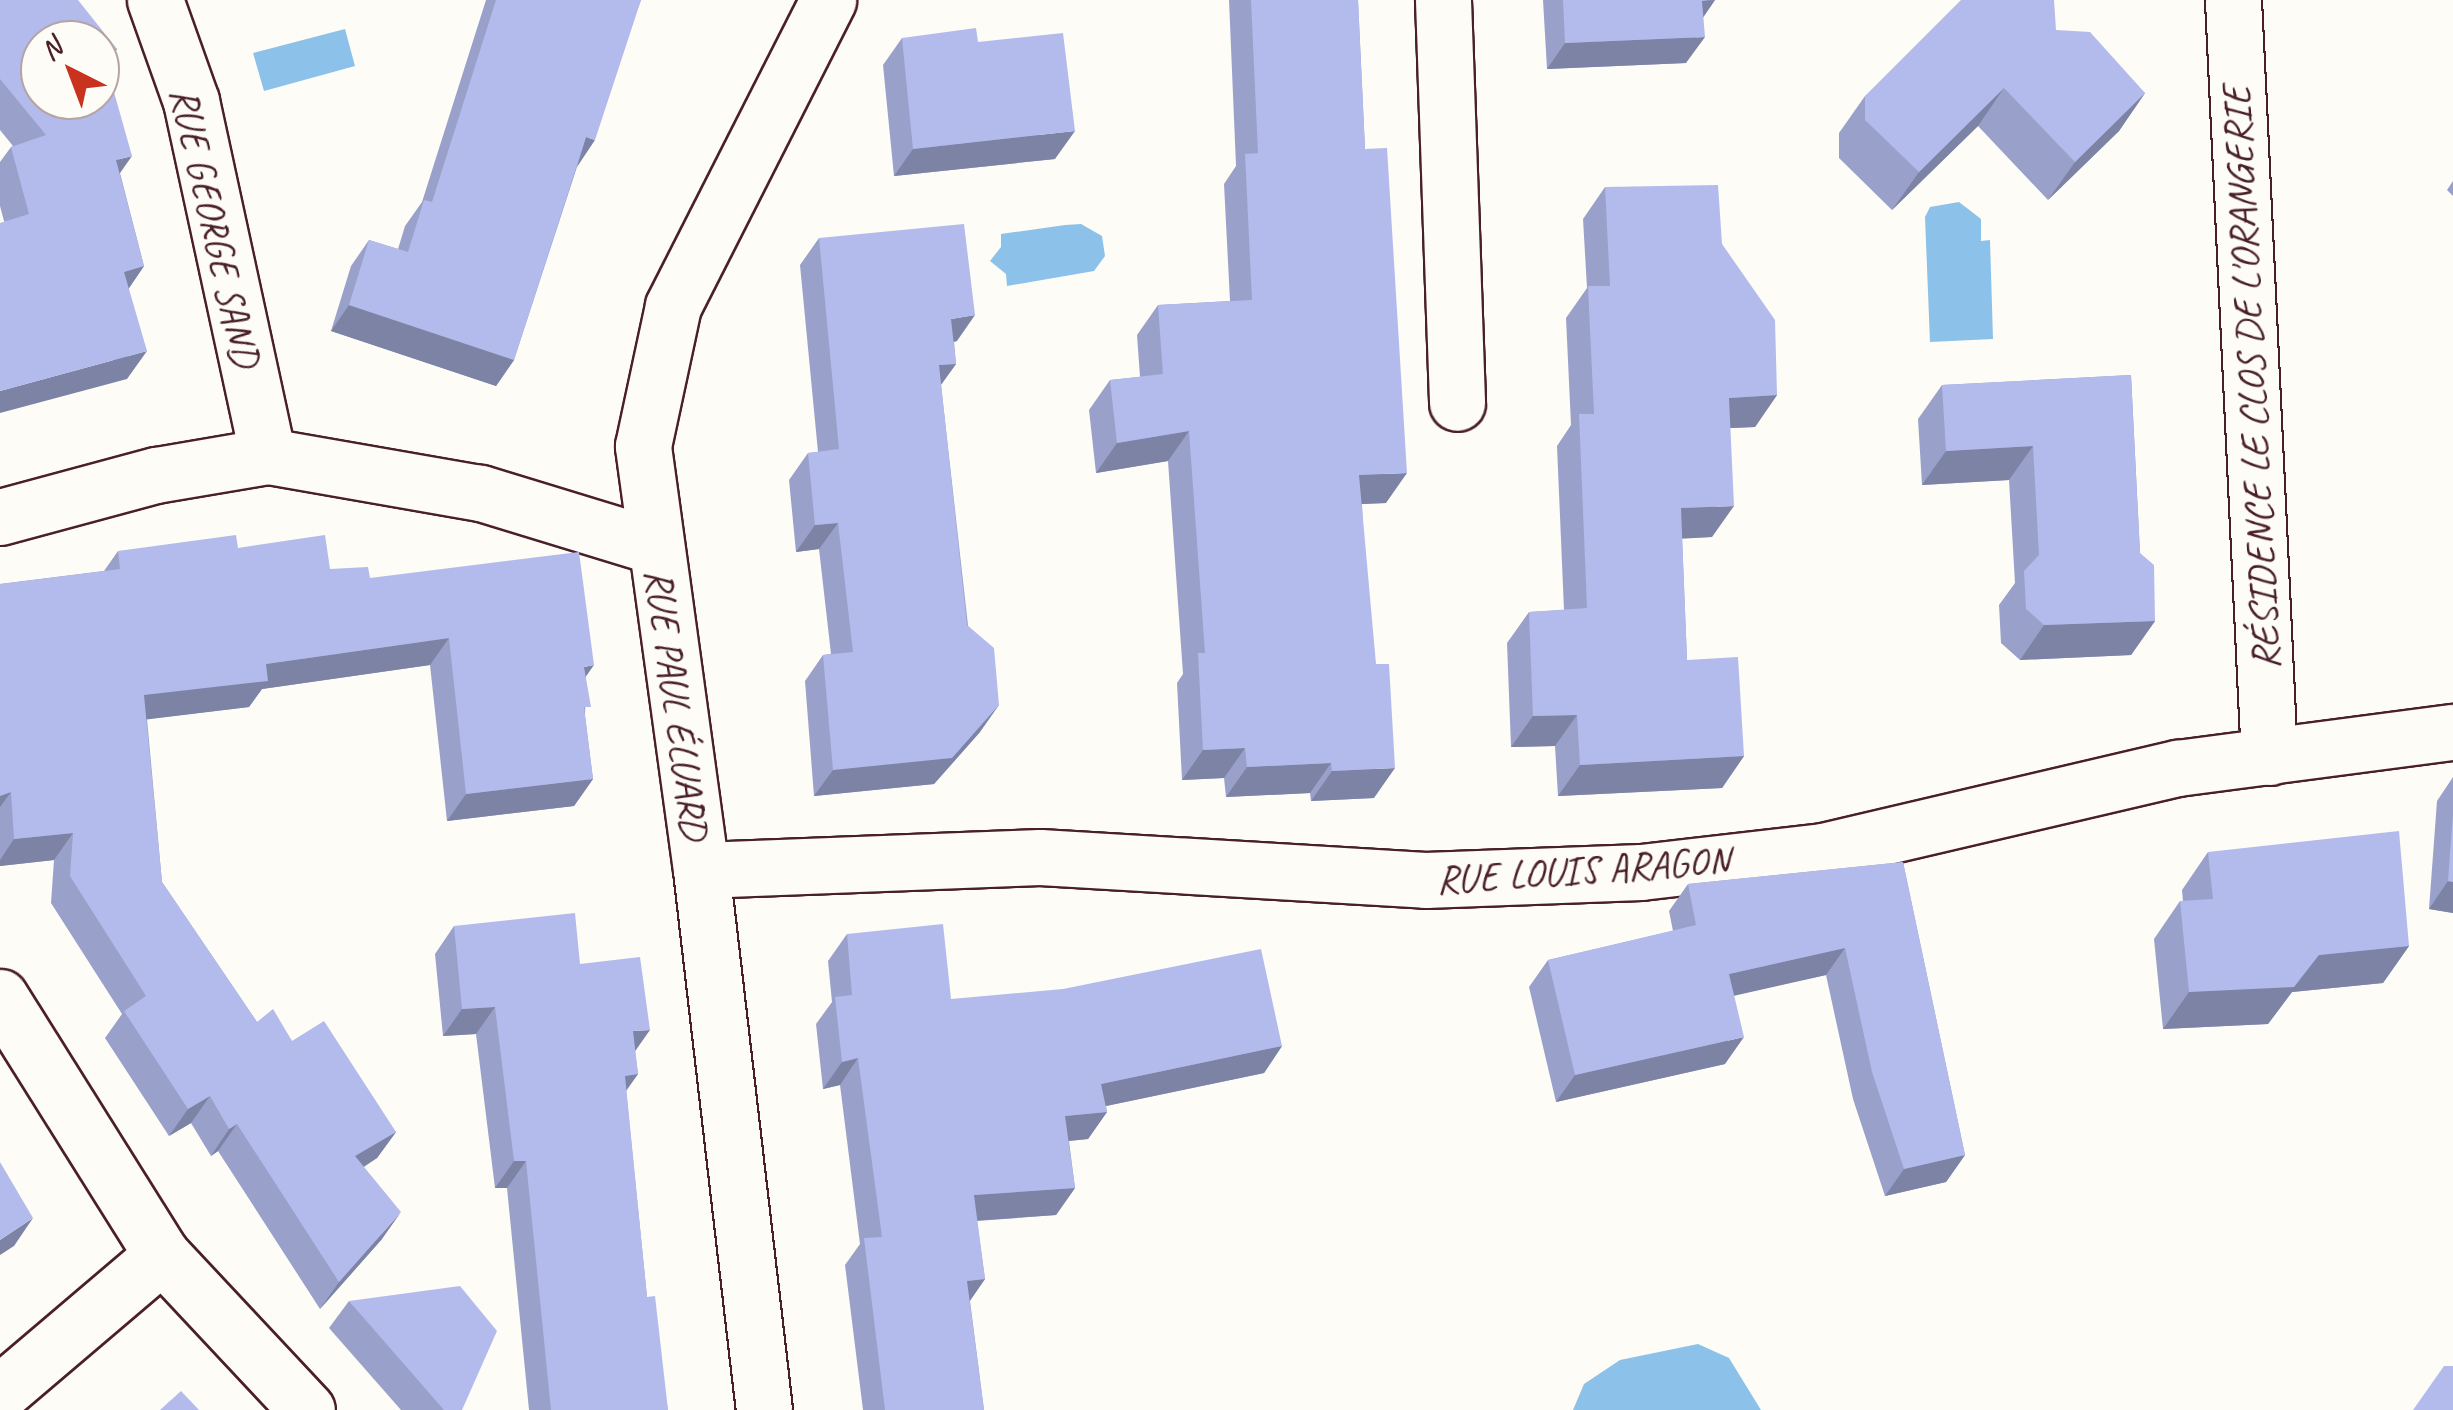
<!DOCTYPE html>
<meta charset="utf-8">
<style>
body{margin:0}
#map{position:relative;width:2453px;height:1410px;overflow:hidden;background:#fdfcf7;font-family:Caveat,sans-serif}
div>[style]{position:absolute}
.water>*{inset:0;background:#8cc1e9}
.roads{filter:drop-shadow(2px 0 #4a1f2b) drop-shadow(-2px 0 #4a1f2b) drop-shadow(0 2px #4a1f2b) drop-shadow(0 -2px #4a1f2b)}
.minor>*{height:55px;margin:-27.5px;padding:0 27.5px;transform-origin:27.5px;border-radius:27.5px;background:#fdfcf7}
.wall>*{inset:0;background:#99a1ca}
.shaded-wall>*{inset:0;background:#7d83a4}
.building>*{inset:0;background:#b2bbeb}
span{translate:-50% -50%;white-space:nowrap;text-align:center;line-height:1.15;-webkit-text-stroke:8px #fdfcf7;paint-order:stroke}
.street-label{font-size:40px;color:#4a1f2b}
.north{position:absolute;left:20px;top:20px;width:100px;height:100px;box-sizing:border-box;background:#fdfcf7;border:2px solid #b5a4a5;border-radius:50%;rotate:318deg;font-size:28px;font-weight:700;line-height:40px;text-align:center;color:#4a1f2b}
.north::after{content:'';display:block;margin:auto;width:35px;height:45px;background:#c8321e;clip-path:polygon(50% 0,100% 100%,50% 72%,0 100%)}
</style>
<div id="map">
<div class="water">
<i style="clip-path:polygon(345px 29px,355px 66px,264px 91px,253px 53px)"></i>
<i style="clip-path:polygon(1959px 202px,1981px 219px,1981px 241px,1990px 240px,1993px 339px,1930px 342px,1925px 217px,1930px 207px)"></i>
<i style="clip-path:polygon(1065px 225px,1081px 224px,1102px 236px,1105px 256px,1094px 271px,1007px 286px,1006px 274px,990px 261px,1001px 247px,1001px 234px)"></i>
<i style="clip-path:polygon(1698px 1344px,1729px 1358px,1761px 1410px,1573px 1410px,1584px 1384px,1620px 1360px)"></i>
</div>
<div class="roads">
<div class="minor">
<i style="left:155px;top:0;width:107px;rotate:70.4deg"></i>
<i style="left:191px;top:101px;width:363px;rotate:77.8deg"></i>
<i style="left:1443px;top:0;width:403px;rotate:88deg"></i>
<i style="left:2233px;top:0;width:758px;rotate:87.28deg"></i>
<i style="left:0;top:517px;width:162px;rotate:-15.1deg"></i>
<i style="left:156px;top:475px;width:114px;rotate:-9.6deg"></i>
<i style="left:268px;top:456px;width:216px;rotate:9.9deg"></i>
<i style="left:481px;top:493px;width:181px;rotate:17deg"></i>
<i style="left:701px;top:870px;width:339px;rotate:-2.2deg"></i>
<i style="left:1040px;top:857px;width:386px;rotate:3.4deg"></i>
<i style="left:1425px;top:880px;width:216px;rotate:-2.1deg"></i>
<i style="left:1641px;top:872px;width:183px;rotate:-6.6deg"></i>
<i style="left:1823px;top:851px;width:365px;rotate:-13.2deg"></i>
<i style="left:2178px;top:768px;width:277px;rotate:-7.5deg"></i>
<i style="left:0;top:997px;width:305px;rotate:57.9deg"></i>
<i style="left:162px;top:1255px;width:212px;rotate:46.9deg"></i>
<i style="left:0;top:1393px;width:213px;rotate:-40.4deg"></i>
<i style="left:764px;top:1410px;width:544px;rotate:-96.65deg"></i>
<i style="left:701px;top:870px;width:428px;rotate:-97.8deg"></i>
<i style="left:643px;top:446px;width:143px;rotate:-77.9deg"></i>
<i style="left:673px;top:306px;width:343px;rotate:-63.1deg"></i>
</div>
</div>
<div class="wall">
<i style="clip-path:polygon(0 0,117px 49px,106px 65px,120px 173px,144px 266px,129px 288px,127px 379px,4px 221px,0 206px,0 162px,11px 147px,13px 146px,0 130px)"></i>
<i style="clip-path:polygon(486px 0,641px 0,577px 167px,514px 360px,496px 386px,331px 331px,351px 266px,369px 240px,398px 249px,405px 226px,422px 202px)"></i>
<i style="clip-path:polygon(1229px 0,1358px 0,1365px 149px,1386px 503px,1362px 504px,1374px 798px,1311px 801px,1310px 793px,1226px 797px,1224px 778px,1182px 780px,1177px 683px,1183px 674px,1168px 461px,1096px 473px,1089px 410px,1110px 380px,1140px 377px,1137px 335px,1158px 305px,1230px 301px,1224px 184px,1236px 166px)"></i>
<i style="clip-path:polygon(1543px 0,1715px 0,1703px 17px,1686px 63px,1547px 69px)"></i>
<i style="clip-path:polygon(2056px 30px,2145px 93px,2119px 131px,2048px 200px,1978px 126px,1892px 210px,1839px 158px,1839px 133px,1865px 96px)"></i>
<i style="clip-path:polygon(902px 38px,978px 42px,1055px 159px,894px 176px,883px 65px)"></i>
<i style="clip-path:polygon(2453px 181px,2453px 196px,2447px 190px)"></i>
<i style="clip-path:polygon(1605px 187px,1722px 244px,1777px 395px,1755px 427px,1730px 428px,1712px 537px,1682px 538px,1687px 660px,1744px 756px,1722px 788px,1558px 796px,1555px 746px,1511px 747px,1507px 643px,1529px 612px,1564px 610px,1557px 446px,1571px 425px,1566px 318px,1587px 288px,1583px 219px)"></i>
<i style="clip-path:polygon(819px 238px,957px 341px,954px 342px,956px 364px,941px 385px,980px 732px,934px 784px,814px 796px,805px 681px,823px 655px,831px 654px,819px 549px,796px 552px,789px 480px,808px 453px,818px 452px,800px 265px)"></i>
<i style="clip-path:polygon(2131px 375px,2140px 553px,2155px 621px,2131px 655px,2020px 660px,2001px 643px,1999px 605px,2015px 583px,2009px 480px,1922px 485px,1918px 419px,1942px 385px)"></i>
<i style="clip-path:polygon(238px 548px,370px 578px,586px 676px,585px 716px,593px 779px,574px 806px,447px 821px,430px 665px,262px 689px,249px 707px,147px 719px,162px 882px,257px 1022px,292px 1041px,396px 1132px,377px 1158px,364px 1167px,382px 1239px,320px 1309px,218px 1151px,211px 1156px,191px 1123px,169px 1136px,105px 1038px,122px 1014px,51px 903px,54px 860px,0 866px,0 584px,104px 571px,118px 551px)"></i>
<i style="clip-path:polygon(2453px 777px,2453px 913px,2429px 909px,2437px 801px)"></i>
<i style="clip-path:polygon(2208px 852px,2409px 946px,2383px 983px,2292px 992px,2268px 1024px,2163px 1029px,2154px 939px,2180px 901px,2183px 901px,2182px 890px)"></i>
<i style="clip-path:polygon(1903px 862px,1965px 1155px,1946px 1182px,1885px 1196px,1853px 1099px,1826px 975px,1734px 995px,1725px 1064px,1556px 1102px,1529px 987px,1548px 960px,1673px 931px,1669px 911px,1688px 884px)"></i>
<i style="clip-path:polygon(454px 926px,580px 964px,635px 1051px,638px 1074px,626px 1090px,647px 1297px,668px 1410px,529px 1410px,507px 1188px,495px 1188px,476px 1034px,443px 1036px,435px 954px)"></i>
<i style="clip-path:polygon(847px 934px,951px 999px,1282px 1046px,1264px 1073px,1106px 1106px,1107px 1112px,1088px 1139px,1069px 1141px,1075px 1188px,1056px 1215px,977px 1221px,985px 1279px,970px 1301px,984px 1410px,863px 1410px,845px 1265px,860px 1244px,840px 1085px,823px 1089px,816px 1024px,832px 1002px,828px 961px)"></i>
<i style="clip-path:polygon(349px 1301px,462px 1410px,401px 1410px,329px 1328px)"></i>
</div>
<div class="shaded-wall">
<i style="clip-path:polygon(1715px 0,1698px 25px,1702px 1px)"></i>
<i style="clip-path:polygon(1705px 37px,1686px 63px,1547px 69px,1565px 43px)"></i>
<i style="clip-path:polygon(117px 49px,100px 74px,103px 53px)"></i>
<i style="clip-path:polygon(2004px 88px,1978px 126px,1892px 210px,1919px 172px)"></i>
<i style="clip-path:polygon(2145px 93px,2119px 131px,2048px 200px,2075px 162px)"></i>
<i style="clip-path:polygon(1075px 131px,1055px 159px,894px 176px,913px 149px)"></i>
<i style="clip-path:polygon(586px 137px,595px 140px,577px 167px)"></i>
<i style="clip-path:polygon(132px 156px,113px 183px,116px 160px)"></i>
<i style="clip-path:polygon(144px 266px,125px 294px,124px 272px)"></i>
<i style="clip-path:polygon(349px 305px,514px 360px,496px 386px,331px 331px)"></i>
<i style="clip-path:polygon(975px 315px,957px 341px,933px 345px,951px 319px)"></i>
<i style="clip-path:polygon(147px 351px,127px 379px,0 413px,0 391px)"></i>
<i style="clip-path:polygon(956px 364px,937px 390px,939px 365px)"></i>
<i style="clip-path:polygon(1777px 395px,1755px 427px,1707px 429px,1729px 398px)"></i>
<i style="clip-path:polygon(1189px 431px,1168px 461px,1096px 473px,1117px 443px)"></i>
<i style="clip-path:polygon(2033px 446px,2009px 480px,1922px 485px,1946px 451px)"></i>
<i style="clip-path:polygon(1407px 473px,1386px 503px,1338px 505px,1359px 475px)"></i>
<i style="clip-path:polygon(1734px 506px,1712px 537px,1659px 540px,1681px 508px)"></i>
<i style="clip-path:polygon(838px 523px,819px 549px,796px 552px,815px 525px)"></i>
<i style="clip-path:polygon(2155px 621px,2131px 655px,2020px 660px,2044px 625px)"></i>
<i style="clip-path:polygon(449px 638px,430px 665px,262px 689px,249px 707px,126px 722px,144px 695px,266px 664px)"></i>
<i style="clip-path:polygon(594px 665px,575px 692px,584px 667px)"></i>
<i style="clip-path:polygon(999px 705px,980px 732px,934px 784px,814px 796px,833px 770px)"></i>
<i style="clip-path:polygon(1577px 715px,1555px 746px,1511px 747px,1533px 716px)"></i>
<i style="clip-path:polygon(1245px 748px,1224px 778px,1182px 780px,1203px 750px)"></i>
<i style="clip-path:polygon(1744px 756px,1722px 788px,1558px 796px,1580px 765px)"></i>
<i style="clip-path:polygon(1331px 763px,1310px 793px,1226px 797px,1247px 767px)"></i>
<i style="clip-path:polygon(1395px 768px,1374px 798px,1311px 801px,1332px 771px)"></i>
<i style="clip-path:polygon(593px 779px,574px 806px,447px 821px,466px 794px)"></i>
<i style="clip-path:polygon(11px 792px,0 807px,0 796px)"></i>
<i style="clip-path:polygon(73px 833px,54px 860px,0 866px,0 860px,14px 839px)"></i>
<i style="clip-path:polygon(2448px 881px,2453px 882px,2453px 913px,2429px 909px)"></i>
<i style="clip-path:polygon(2409px 946px,2383px 983px,2292px 992px,2268px 1024px,2163px 1029px,2189px 992px,2319px 955px)"></i>
<i style="clip-path:polygon(1845px 948px,1826px 975px,1711px 1001px,1729px 974px)"></i>
<i style="clip-path:polygon(495px 1007px,476px 1034px,443px 1036px,462px 1009px)"></i>
<i style="clip-path:polygon(650px 1030px,631px 1057px,633px 1031px)"></i>
<i style="clip-path:polygon(1744px 1037px,1725px 1064px,1556px 1102px,1575px 1075px)"></i>
<i style="clip-path:polygon(1282px 1046px,1264px 1073px,1082px 1111px,1101px 1084px)"></i>
<i style="clip-path:polygon(858px 1058px,840px 1085px,823px 1089px,842px 1062px)"></i>
<i style="clip-path:polygon(638px 1074px,619px 1101px,625px 1076px)"></i>
<i style="clip-path:polygon(210px 1096px,191px 1123px,169px 1136px,188px 1109px)"></i>
<i style="clip-path:polygon(1107px 1112px,1088px 1139px,1047px 1143px,1065px 1116px)"></i>
<i style="clip-path:polygon(237px 1124px,218px 1151px,211px 1156px,229px 1129px)"></i>
<i style="clip-path:polygon(396px 1132px,377px 1158px,337px 1183px,355px 1156px)"></i>
<i style="clip-path:polygon(1965px 1155px,1946px 1182px,1885px 1196px,1904px 1169px)"></i>
<i style="clip-path:polygon(514px 1161px,526px 1161px,507px 1188px,495px 1188px)"></i>
<i style="clip-path:polygon(1075px 1188px,1056px 1215px,955px 1222px,974px 1195px)"></i>
<i style="clip-path:polygon(401px 1212px,382px 1239px,320px 1309px,339px 1282px)"></i>
<i style="clip-path:polygon(33px 1218px,14px 1246px,0 1255px,0 1240px)"></i>
<i style="clip-path:polygon(985px 1279px,966px 1306px,967px 1281px)"></i>
</div>
<div class="building">
<i style="clip-path:polygon(evenodd,0 0,78px 0,117px 49px,103px 53px,132px 156px,116px 160px,144px 266px,124px 272px,147px 351px,0 391px,0 223px,29px 214px,11px 147px,46px 135px,0 79px,0 0,40px 40px,100px 40px,100px 100px,40px 100px,40px 40px)"></i>
<i style="clip-path:polygon(496px 0,641px 0,595px 140px,586px 137px,514px 360px,349px 305px,369px 240px,408px 252px,424px 200px,432px 202px)"></i>
<i style="clip-path:polygon(1251px 0,1358px 0,1365px 149px,1387px 148px,1407px 473px,1359px 475px,1376px 664px,1389px 664px,1395px 768px,1332px 771px,1331px 763px,1247px 767px,1245px 748px,1203px 750px,1198px 653px,1205px 653px,1189px 431px,1117px 443px,1110px 380px,1163px 374px,1158px 305px,1252px 300px,1245px 154px,1258px 153px)"></i>
<i style="clip-path:polygon(1563px 0,1708px 0,1702px 1px,1705px 37px,1565px 43px)"></i>
<i style="clip-path:polygon(1961px 0,2054px 0,2056px 30px,2090px 32px,2145px 93px,2075px 162px,2004px 88px,1919px 172px,1865px 120px,1865px 96px)"></i>
<i style="clip-path:polygon(976px 28px,978px 42px,1063px 33px,1075px 131px,913px 149px,902px 38px)"></i>
<i style="clip-path:polygon(1718px 185px,1722px 244px,1775px 320px,1777px 395px,1729px 398px,1734px 506px,1681px 508px,1687px 660px,1738px 657px,1744px 756px,1580px 765px,1577px 715px,1533px 716px,1529px 612px,1587px 608px,1579px 414px,1594px 414px,1588px 286px,1610px 286px,1605px 187px)"></i>
<i style="clip-path:polygon(964px 224px,975px 315px,951px 319px,956px 364px,939px 365px,967px 625px,994px 648px,999px 705px,952px 758px,833px 770px,823px 655px,853px 652px,838px 523px,815px 525px,808px 453px,839px 449px,819px 238px)"></i>
<i style="clip-path:polygon(2131px 375px,2140px 553px,2154px 565px,2155px 621px,2044px 625px,2026px 609px,2024px 571px,2039px 555px,2033px 446px,1946px 451px,1942px 385px)"></i>
<i style="clip-path:polygon(236px 535px,238px 548px,325px 535px,330px 569px,368px 567px,370px 578px,579px 552px,594px 665px,584px 667px,591px 707px,584px 707px,593px 779px,466px 794px,449px 638px,266px 664px,268px 681px,144px 695px,162px 882px,257px 1022px,273px 1009px,292px 1041px,324px 1021px,396px 1132px,355px 1156px,401px 1212px,339px 1282px,237px 1124px,229px 1129px,210px 1096px,188px 1109px,124px 1011px,146px 996px,70px 876px,73px 833px,14px 839px,11px 792px,0 796px,0 584px,120px 569px,118px 551px)"></i>
<i style="clip-path:polygon(2453px 814px,2453px 882px,2448px 881px)"></i>
<i style="clip-path:polygon(2399px 831px,2409px 946px,2319px 955px,2294px 987px,2189px 992px,2180px 901px,2213px 899px,2208px 852px)"></i>
<i style="clip-path:polygon(1903px 862px,1965px 1155px,1904px 1169px,1872px 1072px,1845px 948px,1729px 974px,1744px 1037px,1575px 1075px,1548px 960px,1696px 925px,1688px 884px)"></i>
<i style="clip-path:polygon(575px 913px,580px 964px,640px 957px,650px 1030px,633px 1031px,638px 1074px,625px 1076px,647px 1297px,655px 1296px,668px 1410px,551px 1410px,526px 1161px,514px 1161px,495px 1007px,462px 1009px,454px 926px)"></i>
<i style="clip-path:polygon(943px 924px,951px 999px,1063px 989px,1261px 949px,1282px 1046px,1101px 1084px,1107px 1112px,1065px 1116px,1075px 1188px,974px 1195px,985px 1279px,967px 1281px,984px 1410px,885px 1410px,864px 1238px,882px 1237px,858px 1058px,842px 1062px,835px 997px,852px 995px,847px 934px)"></i>
<i style="clip-path:polygon(0 1162px,33px 1218px,0 1240px)"></i>
<i style="clip-path:polygon(460px 1286px,497px 1331px,462px 1410px,444px 1410px,349px 1301px)"></i>
<i style="clip-path:polygon(2444px 1366px,2453px 1366px,2453px 1410px,2413px 1410px)"></i>
<i style="clip-path:polygon(181px 1391px,199px 1410px,160px 1410px)"></i>
</div>
<div class="street-label">
<span style="left:215px;top:227px;rotate:77deg">RUE GEORGE SAND</span>
<span style="left:2251px;top:378px;rotate:-93deg">RÉSIDENCE LE CLOS DE L'ORANGERIE</span>
<span style="left:677px;top:704px;rotate:82deg">RUE PAUL ÉLUARD</span>
<span style="left:1583px;top:870px;rotate:-4deg">RUE LOUIS ARAGON</span>
</div>
<div class="north">N</div>
</div>
